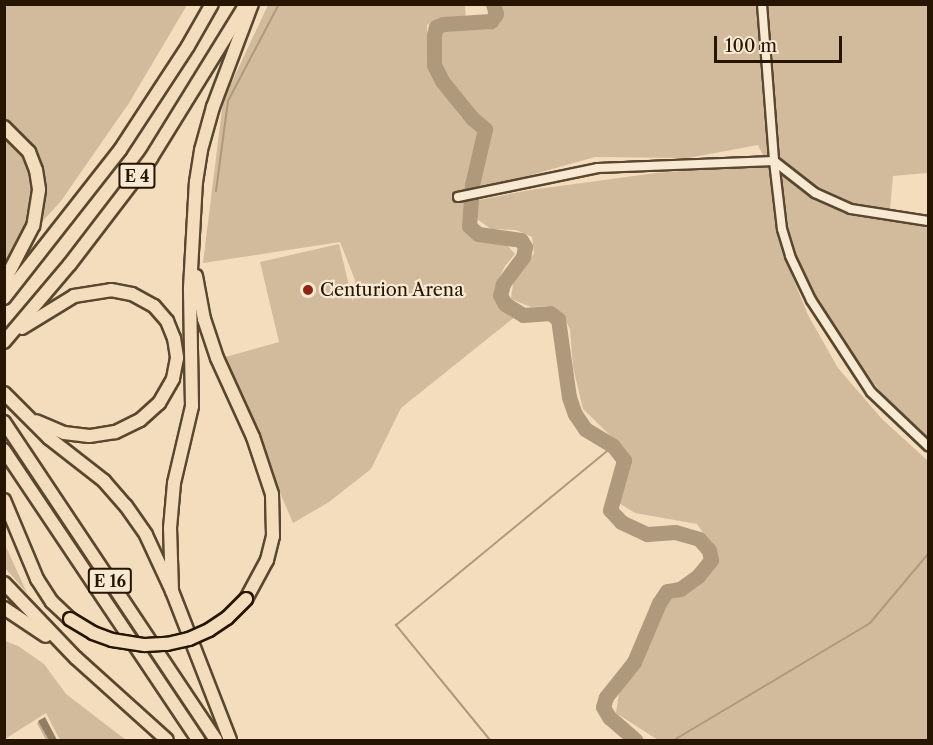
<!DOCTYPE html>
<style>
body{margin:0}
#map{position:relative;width:933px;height:745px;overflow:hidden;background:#f4ddbc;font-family:"Libre Caslon Text",serif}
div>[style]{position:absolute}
.green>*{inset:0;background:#d1bb9c}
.shadow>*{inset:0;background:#0003}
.stream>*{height:2px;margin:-1px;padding:0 1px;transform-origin:1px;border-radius:1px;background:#ae997c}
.river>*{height:15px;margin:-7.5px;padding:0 7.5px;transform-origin:7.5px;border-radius:7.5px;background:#ae997c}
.building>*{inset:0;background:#917d62}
.roads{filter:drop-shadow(2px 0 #594730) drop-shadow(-2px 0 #594730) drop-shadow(0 2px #594730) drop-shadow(0 -2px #594730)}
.minor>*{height:8px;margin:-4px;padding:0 4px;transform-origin:4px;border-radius:4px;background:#f8e9d3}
.highway>*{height:12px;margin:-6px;padding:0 6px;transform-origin:6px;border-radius:6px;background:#f4ddbc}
.bridges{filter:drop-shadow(2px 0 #251501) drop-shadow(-2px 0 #251501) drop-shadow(0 2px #251501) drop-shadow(0 -2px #251501)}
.highway-bridge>*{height:12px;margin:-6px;padding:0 6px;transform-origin:6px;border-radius:6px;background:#f4ddbc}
.dots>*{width:16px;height:16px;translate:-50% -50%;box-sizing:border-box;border:3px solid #f8e9d3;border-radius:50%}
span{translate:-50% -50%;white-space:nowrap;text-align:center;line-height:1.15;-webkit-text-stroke:4.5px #f8e9d3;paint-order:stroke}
.shield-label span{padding:2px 4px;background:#f8e9d3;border:2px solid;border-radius:4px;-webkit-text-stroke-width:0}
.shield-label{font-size:16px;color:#251501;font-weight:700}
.poi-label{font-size:18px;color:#251501}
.left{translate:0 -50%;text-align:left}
.frame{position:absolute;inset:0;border:6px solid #251501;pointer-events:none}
.scale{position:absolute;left:714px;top:36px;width:128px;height:27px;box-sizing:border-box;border:3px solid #251501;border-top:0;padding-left:8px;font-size:18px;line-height:21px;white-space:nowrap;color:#251501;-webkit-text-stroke:4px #f8e9d3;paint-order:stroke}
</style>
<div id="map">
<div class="green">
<i style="clip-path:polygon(5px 5px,187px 5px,129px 103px,61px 201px,5px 262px)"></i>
<i style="clip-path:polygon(268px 5px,465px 5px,466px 20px,439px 18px,427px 25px,428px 65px,437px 84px,461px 117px,478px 130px,473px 169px,467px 189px,464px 225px,472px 236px,489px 243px,505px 243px,515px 254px,505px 266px,496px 284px,494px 299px,502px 308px,516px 316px,401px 408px,371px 469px,329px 502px,293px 523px,222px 358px,279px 342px,260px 262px,339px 244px,353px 302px,355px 280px,340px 242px,203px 263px,223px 101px)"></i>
<i style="clip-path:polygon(496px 5px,928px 5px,928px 173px,893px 176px,889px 221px,928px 227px,928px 438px,891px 404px,845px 348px,816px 300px,786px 261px,808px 315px,838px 368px,882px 419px,928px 461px,928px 740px,658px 740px,616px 713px,619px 693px,635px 667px,662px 602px,696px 582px,716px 562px,709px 541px,697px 524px,635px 513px,619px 503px,624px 476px,624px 449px,583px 409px,573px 367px,570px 329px,562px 313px,551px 306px,531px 307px,511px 299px,513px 284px,534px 253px,532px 237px,516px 230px,491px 229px,477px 219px,474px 201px,530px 190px,656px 173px,768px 165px,758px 145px,688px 158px,595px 157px,474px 191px,489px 125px,466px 108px,442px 75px,435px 61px,437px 37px,440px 28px,493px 26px,499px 16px)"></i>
<i style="clip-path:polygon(4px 543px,7px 549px,27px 593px,5px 568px)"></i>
<i style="clip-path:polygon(5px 641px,18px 646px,44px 664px,66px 694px,126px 740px,60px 740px,46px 713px,5px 739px)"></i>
</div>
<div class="shadow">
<i style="clip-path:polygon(44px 719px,55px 740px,46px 740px,37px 723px)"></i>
</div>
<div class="stream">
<i style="left:216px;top:191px;width:91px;rotate:-82.4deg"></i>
<i style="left:228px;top:101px;width:110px;rotate:-62.3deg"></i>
<i style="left:490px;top:740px;width:149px;rotate:-129.3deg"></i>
<i style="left:396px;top:625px;width:281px;rotate:-39.5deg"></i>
<i style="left:674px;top:740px;width:228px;rotate:-30.8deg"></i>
<i style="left:870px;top:623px;width:90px;rotate:-50deg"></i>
</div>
<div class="river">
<i style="left:493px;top:4px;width:10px;rotate:73deg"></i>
<i style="left:496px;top:14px;width:9px;rotate:126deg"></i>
<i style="left:491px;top:21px;width:48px;rotate:176.4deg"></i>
<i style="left:443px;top:24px;width:8px;rotate:157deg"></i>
<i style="left:436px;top:27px;width:8px;rotate:104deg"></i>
<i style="left:434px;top:35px;width:30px;rotate:90deg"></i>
<i style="left:434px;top:65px;width:18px;rotate:63deg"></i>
<i style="left:442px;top:81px;width:48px;rotate:51deg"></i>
<i style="left:472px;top:118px;width:17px;rotate:40deg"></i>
<i style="left:485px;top:129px;width:57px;rotate:103.1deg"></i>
<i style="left:472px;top:185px;width:41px;rotate:94.2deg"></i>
<i style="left:469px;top:226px;width:12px;rotate:42deg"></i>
<i style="left:478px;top:234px;width:43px;rotate:7.9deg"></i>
<i style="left:521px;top:240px;width:8px;rotate:60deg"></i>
<i style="left:525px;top:247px;width:10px;rotate:101deg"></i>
<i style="left:523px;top:257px;width:34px;rotate:127deg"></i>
<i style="left:503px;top:284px;width:11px;rotate:105deg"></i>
<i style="left:500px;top:295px;width:10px;rotate:61deg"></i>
<i style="left:505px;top:304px;width:21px;rotate:31deg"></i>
<i style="left:523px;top:315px;width:27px;rotate:-4deg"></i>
<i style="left:550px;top:313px;width:10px;rotate:37deg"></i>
<i style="left:558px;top:319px;width:79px;rotate:82deg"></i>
<i style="left:569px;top:397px;width:18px;rotate:71deg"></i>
<i style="left:575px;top:414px;width:18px;rotate:56deg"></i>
<i style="left:585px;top:429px;width:33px;rotate:31deg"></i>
<i style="left:613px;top:446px;width:18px;rotate:52deg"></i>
<i style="left:624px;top:460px;width:52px;rotate:105.6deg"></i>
<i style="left:610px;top:510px;width:16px;rotate:47deg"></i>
<i style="left:621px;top:522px;width:29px;rotate:25deg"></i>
<i style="left:647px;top:534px;width:28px;rotate:-4deg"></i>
<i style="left:675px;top:532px;width:25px;rotate:16deg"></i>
<i style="left:699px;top:539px;width:15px;rotate:48deg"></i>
<i style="left:709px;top:550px;width:10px;rotate:79deg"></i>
<i style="left:711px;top:560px;width:21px;rotate:129deg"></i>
<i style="left:698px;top:576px;width:22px;rotate:144deg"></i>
<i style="left:680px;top:589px;width:13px;rotate:171deg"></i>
<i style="left:667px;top:591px;width:14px;rotate:124deg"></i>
<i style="left:659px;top:603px;width:64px;rotate:113deg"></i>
<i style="left:634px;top:662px;width:45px;rotate:128.7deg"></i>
<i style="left:606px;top:697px;width:10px;rotate:107deg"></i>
<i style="left:603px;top:707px;width:12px;rotate:59deg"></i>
<i style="left:609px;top:717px;width:35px;rotate:41deg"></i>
</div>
<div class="building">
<i style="clip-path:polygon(45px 717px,57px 740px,49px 740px,38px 721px)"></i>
</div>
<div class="roads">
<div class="minor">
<i style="left:762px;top:4px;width:157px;rotate:85.6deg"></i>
<i style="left:774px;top:161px;width:68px;rotate:83.3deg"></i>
<i style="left:782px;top:229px;width:28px;rotate:73deg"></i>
<i style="left:790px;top:256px;width:49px;rotate:64.5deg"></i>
<i style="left:811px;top:300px;width:110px;rotate:56.9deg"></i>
<i style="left:871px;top:392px;width:79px;rotate:43.5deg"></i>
<i style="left:774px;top:161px;width:52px;rotate:38deg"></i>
<i style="left:815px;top:193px;width:39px;rotate:24deg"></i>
<i style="left:851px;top:209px;width:78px;rotate:8.9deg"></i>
<i style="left:458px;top:197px;width:143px;rotate:-11.7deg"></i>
<i style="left:598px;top:168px;width:176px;rotate:-2.3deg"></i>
</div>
<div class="highway">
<i style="left:4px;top:127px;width:35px;rotate:45deg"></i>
<i style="left:29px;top:152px;width:19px;rotate:69deg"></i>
<i style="left:36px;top:170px;width:20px;rotate:81deg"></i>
<i style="left:39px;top:190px;width:36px;rotate:99deg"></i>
<i style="left:33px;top:226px;width:63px;rotate:117.4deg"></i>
<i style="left:196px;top:276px;width:44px;rotate:79.5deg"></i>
<i style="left:204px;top:319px;width:41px;rotate:71.6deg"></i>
<i style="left:217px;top:358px;width:87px;rotate:65.5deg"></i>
<i style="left:253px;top:437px;width:60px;rotate:71.6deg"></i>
<i style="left:272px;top:494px;width:42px;rotate:88.6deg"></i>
<i style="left:273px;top:536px;width:25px;rotate:104deg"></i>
<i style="left:267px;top:560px;width:44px;rotate:118.3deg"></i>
<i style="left:4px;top:298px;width:188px;rotate:-51.9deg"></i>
<i style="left:120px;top:150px;width:124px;rotate:-56.8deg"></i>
<i style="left:188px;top:46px;width:48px;rotate:-60.3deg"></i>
<i style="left:22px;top:328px;width:61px;rotate:-31.6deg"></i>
<i style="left:74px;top:296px;width:37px;rotate:-9deg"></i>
<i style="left:111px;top:290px;width:21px;rotate:11deg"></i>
<i style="left:132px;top:294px;width:25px;rotate:29deg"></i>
<i style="left:154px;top:306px;width:20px;rotate:49deg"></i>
<i style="left:167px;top:321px;width:18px;rotate:68deg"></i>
<i style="left:174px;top:338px;width:20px;rotate:81deg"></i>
<i style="left:177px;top:358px;width:21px;rotate:101deg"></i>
<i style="left:173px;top:379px;width:28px;rotate:120deg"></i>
<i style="left:159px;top:403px;width:25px;rotate:138deg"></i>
<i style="left:140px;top:420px;width:28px;rotate:154deg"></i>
<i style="left:115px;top:432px;width:26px;rotate:171deg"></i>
<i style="left:89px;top:436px;width:25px;rotate:-173deg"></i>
<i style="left:64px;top:433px;width:30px;rotate:-157deg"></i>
<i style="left:4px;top:342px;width:102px;rotate:-49.8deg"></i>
<i style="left:70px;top:264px;width:133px;rotate:-52.6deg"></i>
<i style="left:151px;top:158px;width:181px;rotate:-58.3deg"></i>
<i style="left:4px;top:393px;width:64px;rotate:45deg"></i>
<i style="left:49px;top:438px;width:70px;rotate:38deg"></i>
<i style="left:104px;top:481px;width:33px;rotate:49deg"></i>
<i style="left:126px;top:506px;width:35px;rotate:55deg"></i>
<i style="left:146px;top:535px;width:62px;rotate:65.1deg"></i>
<i style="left:172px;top:591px;width:160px;rotate:68.7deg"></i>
<i style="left:4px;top:422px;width:382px;rotate:56.3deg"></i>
<i style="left:4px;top:450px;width:349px;rotate:56.2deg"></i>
<i style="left:4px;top:500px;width:86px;rotate:67.3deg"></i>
<i style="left:37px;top:579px;width:27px;rotate:57deg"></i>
<i style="left:52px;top:602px;width:25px;rotate:43deg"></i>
<i style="left:4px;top:583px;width:104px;rotate:46.2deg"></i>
<i style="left:76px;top:658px;width:122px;rotate:42deg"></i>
<i style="left:172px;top:591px;width:63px;rotate:-91.8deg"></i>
<i style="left:170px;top:528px;width:45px;rotate:-84.9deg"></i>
<i style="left:174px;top:483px;width:79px;rotate:-76.8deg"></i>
<i style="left:192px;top:406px;width:118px;rotate:-91deg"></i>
<i style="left:190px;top:288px;width:106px;rotate:-86.8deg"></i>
<i style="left:196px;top:182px;width:32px;rotate:-81deg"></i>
<i style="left:201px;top:150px;width:45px;rotate:-74.4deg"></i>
<i style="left:213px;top:107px;width:110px;rotate:-69.3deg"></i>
<i style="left:4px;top:608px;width:50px;rotate:33.7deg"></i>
</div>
</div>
<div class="bridges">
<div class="highway-bridge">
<i style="left:70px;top:619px;width:27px;rotate:31deg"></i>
<i style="left:93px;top:633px;width:20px;rotate:20deg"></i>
<i style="left:112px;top:640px;width:33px;rotate:9deg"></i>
<i style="left:145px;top:645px;width:22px;rotate:-3deg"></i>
<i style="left:167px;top:644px;width:23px;rotate:-13deg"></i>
<i style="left:189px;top:639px;width:22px;rotate:-24deg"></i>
<i style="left:209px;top:630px;width:22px;rotate:-34deg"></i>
<i style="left:227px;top:618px;width:27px;rotate:-45deg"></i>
</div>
</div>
<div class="dots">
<i style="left:308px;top:290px;background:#8f2418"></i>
</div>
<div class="shield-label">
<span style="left:137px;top:176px">E 4</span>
<span style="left:110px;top:581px">E 16</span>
</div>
<div class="poi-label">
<span class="left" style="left:320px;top:290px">Centurion Arena</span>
</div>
<div class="frame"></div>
<div class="scale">100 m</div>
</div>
